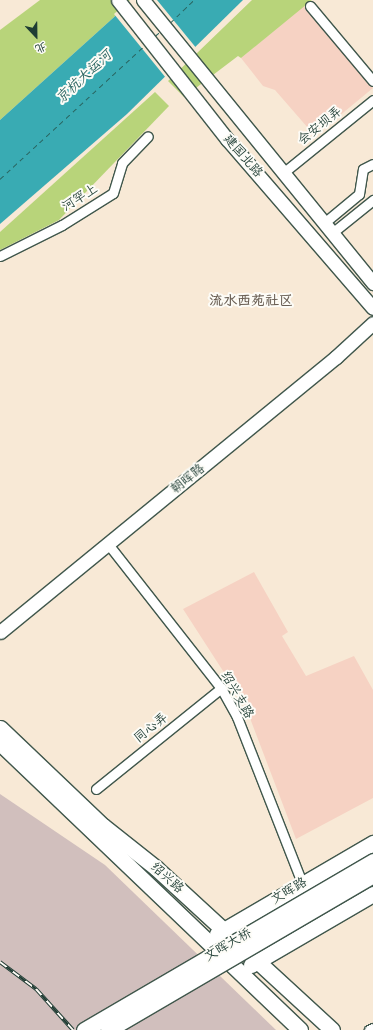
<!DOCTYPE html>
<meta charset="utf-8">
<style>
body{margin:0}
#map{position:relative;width:373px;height:1030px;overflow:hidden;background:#f8e9d6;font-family:"Comic Neue","LXGW WenKai TC",sans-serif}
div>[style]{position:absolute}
.built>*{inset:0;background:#f6d2c3}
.industrial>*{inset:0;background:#d1bfbd}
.green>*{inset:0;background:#b8d47a}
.water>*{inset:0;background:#39abb3}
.pier>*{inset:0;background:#f8e9d6}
.ferry>*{height:1px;margin-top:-0.5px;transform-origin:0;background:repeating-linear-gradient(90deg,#286460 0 5px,transparent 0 9px)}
.roads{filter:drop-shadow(1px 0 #40574c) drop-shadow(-1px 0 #40574c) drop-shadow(0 1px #40574c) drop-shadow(0 -1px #40574c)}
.street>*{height:9px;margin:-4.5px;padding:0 4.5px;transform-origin:4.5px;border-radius:4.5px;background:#fff}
.secondary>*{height:13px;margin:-6.5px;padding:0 6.5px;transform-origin:6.5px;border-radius:6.5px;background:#fff}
.primary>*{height:15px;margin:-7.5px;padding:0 7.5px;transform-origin:7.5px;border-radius:7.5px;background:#fff}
.rail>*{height:4px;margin-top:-2px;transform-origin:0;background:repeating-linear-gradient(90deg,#fdfcf7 0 8px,#1f3d34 0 16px);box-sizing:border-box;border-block:1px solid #1f3d34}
.bridges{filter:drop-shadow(1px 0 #40574c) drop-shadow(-1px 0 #40574c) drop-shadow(0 1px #40574c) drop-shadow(0 -1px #40574c)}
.primary-bridge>*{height:15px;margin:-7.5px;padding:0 7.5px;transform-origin:7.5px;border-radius:7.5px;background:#fff}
span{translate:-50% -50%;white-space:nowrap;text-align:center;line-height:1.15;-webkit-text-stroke:4px #fdfcf7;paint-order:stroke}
.street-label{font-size:13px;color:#1f3d34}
.water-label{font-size:14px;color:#286460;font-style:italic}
.neighbourhood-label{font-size:14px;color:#6a5f54;font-weight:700}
.north{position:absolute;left:16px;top:16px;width:40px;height:40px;-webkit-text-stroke:3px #fdfcf7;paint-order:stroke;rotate:158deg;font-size:11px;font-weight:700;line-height:16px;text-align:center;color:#1f3d34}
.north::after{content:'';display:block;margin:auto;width:14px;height:18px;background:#1f3d34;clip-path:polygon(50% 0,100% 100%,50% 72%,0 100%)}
</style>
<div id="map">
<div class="built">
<i style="clip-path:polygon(305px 5px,373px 88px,315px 136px,275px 90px,263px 86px,241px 58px)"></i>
<i style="clip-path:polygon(254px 572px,288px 632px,282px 636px,306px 676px,354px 656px,373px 690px,373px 798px,296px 839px,245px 705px,183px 609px)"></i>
</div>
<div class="industrial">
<i style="clip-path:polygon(0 794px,105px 865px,276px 1030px,0 1030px)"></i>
</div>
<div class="green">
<i style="clip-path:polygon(40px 0,133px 0,0 120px,0 30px)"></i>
<i style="clip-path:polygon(252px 0,312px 0,241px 58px,238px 56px,184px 97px,168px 81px)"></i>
<i style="clip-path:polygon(155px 92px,169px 106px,59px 220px,0 250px,0 232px)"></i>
</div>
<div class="water">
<i style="clip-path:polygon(133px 0,243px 0,127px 114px,0 224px,0 120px)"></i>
</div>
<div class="pier">
<i style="clip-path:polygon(130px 0,157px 0,197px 49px,166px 78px,114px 14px)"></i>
</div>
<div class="ferry">
<i style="left:170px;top:23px;width:33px;rotate:-44deg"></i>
<i style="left:155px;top:36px;width:6px;rotate:-39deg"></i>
<i style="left:0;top:179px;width:197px;rotate:-42.7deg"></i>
</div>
<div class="roads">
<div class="street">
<i style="left:310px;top:6px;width:98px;rotate:50deg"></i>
<i style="left:283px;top:173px;width:116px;rotate:-39deg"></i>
<i style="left:324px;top:223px;width:45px;rotate:-39.6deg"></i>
<i style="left:359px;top:194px;width:25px;rotate:-81deg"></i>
<i style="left:363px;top:169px;width:11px;rotate:-27deg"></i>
<i style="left:332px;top:233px;width:53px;rotate:-38.8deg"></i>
<i style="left:0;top:256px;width:69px;rotate:-26.6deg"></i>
<i style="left:62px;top:225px;width:60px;rotate:-32.1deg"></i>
<i style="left:113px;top:193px;width:31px;rotate:-73deg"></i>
<i style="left:122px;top:163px;width:37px;rotate:-46deg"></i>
<i style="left:108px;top:544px;width:183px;rotate:51.9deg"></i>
<i style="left:221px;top:688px;width:33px;rotate:61deg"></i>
<i style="left:237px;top:717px;width:178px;rotate:68.6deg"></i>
<i style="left:96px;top:789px;width:161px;rotate:-38.9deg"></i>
<i style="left:369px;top:1030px;width:4px;rotate:-27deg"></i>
</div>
<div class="secondary">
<i style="left:118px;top:0;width:177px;rotate:51.9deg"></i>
<i style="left:227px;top:139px;width:223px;rotate:49.2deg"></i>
<i style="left:143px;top:0;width:365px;rotate:50.9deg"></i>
<i style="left:0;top:632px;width:434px;rotate:-39.3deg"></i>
<i style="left:336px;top:357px;width:50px;rotate:-42.6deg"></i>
</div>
<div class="primary">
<i style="left:0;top:728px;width:142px;rotate:43.6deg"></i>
<i style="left:103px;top:826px;width:68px;rotate:38.4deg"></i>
<i style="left:156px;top:868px;width:239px;rotate:42.6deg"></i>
<i style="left:0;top:743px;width:415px;rotate:43.7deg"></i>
<i style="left:217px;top:934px;width:181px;rotate:-30.3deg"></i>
<i style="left:251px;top:965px;width:141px;rotate:-30.2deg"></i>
</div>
</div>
<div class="rail">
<i style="left:0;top:962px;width:45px;rotate:36.9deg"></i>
<i style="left:36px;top:989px;width:55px;rotate:47.9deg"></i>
</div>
<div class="bridges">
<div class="primary-bridge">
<i style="left:84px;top:1030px;width:335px;rotate:-30.3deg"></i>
<i style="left:108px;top:1030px;width:307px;rotate:-30.3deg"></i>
</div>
</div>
<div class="street-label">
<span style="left:320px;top:126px;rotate:-39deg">会安坝弄</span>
<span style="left:243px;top:156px;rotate:49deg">建国北路</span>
<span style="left:80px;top:198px;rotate:-32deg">河罕上</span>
<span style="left:188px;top:479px;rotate:-39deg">朝晖路</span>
<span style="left:237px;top:695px;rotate:60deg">绍兴支路</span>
<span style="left:151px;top:728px;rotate:-39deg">同心弄</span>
<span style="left:167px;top:878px;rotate:41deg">绍兴路</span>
<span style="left:289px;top:891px;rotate:-31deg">文晖路</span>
<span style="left:228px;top:945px;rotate:-30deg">文晖大桥</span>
</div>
<div class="water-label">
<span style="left:84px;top:77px;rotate:-43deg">京杭大运河</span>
</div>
<div class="neighbourhood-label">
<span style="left:251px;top:301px">流水西苑社区</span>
</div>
<div class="north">北</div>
</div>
